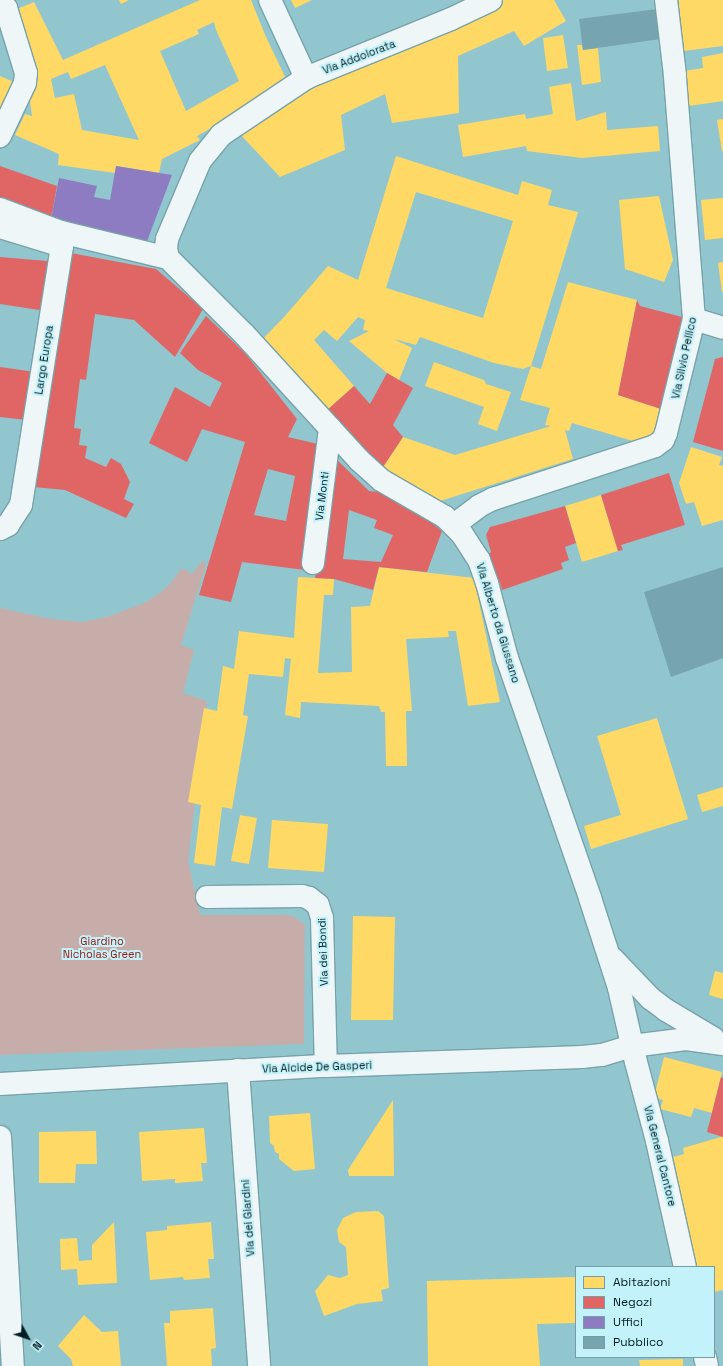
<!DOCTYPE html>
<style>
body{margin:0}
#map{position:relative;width:723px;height:1366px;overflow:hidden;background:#91c6cf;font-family:"Space Grotesk",sans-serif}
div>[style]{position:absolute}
.green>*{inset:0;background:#c7adaa}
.homes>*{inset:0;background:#ffd966}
.shops>*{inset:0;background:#e06666}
.offices>*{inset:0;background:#8e7cc3}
.public>*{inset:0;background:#76a5af}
.roads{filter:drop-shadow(1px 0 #77a2a9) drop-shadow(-1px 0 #77a2a9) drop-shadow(0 1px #77a2a9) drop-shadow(0 -1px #77a2a9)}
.minor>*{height:22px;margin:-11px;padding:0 11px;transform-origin:11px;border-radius:11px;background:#eef6f8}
span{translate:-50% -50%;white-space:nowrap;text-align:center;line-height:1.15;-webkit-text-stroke:4px #c4f2fa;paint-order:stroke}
.street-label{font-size:11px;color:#001e23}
.park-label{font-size:11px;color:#98150b}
.legend{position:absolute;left:575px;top:1266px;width:140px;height:92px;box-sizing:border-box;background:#c4f2fa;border:1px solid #769da4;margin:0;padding:5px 7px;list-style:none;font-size:12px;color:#001e23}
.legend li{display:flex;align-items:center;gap:8px;height:20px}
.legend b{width:20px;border:1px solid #769da4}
.north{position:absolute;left:8px;top:1318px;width:40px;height:40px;-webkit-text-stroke:3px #c4f2fa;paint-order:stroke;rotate:130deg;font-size:11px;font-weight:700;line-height:16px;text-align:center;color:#001e23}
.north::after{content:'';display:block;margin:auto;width:14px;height:18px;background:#001e23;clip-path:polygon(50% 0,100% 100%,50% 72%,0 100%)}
</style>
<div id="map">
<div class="green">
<i style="clip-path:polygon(202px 561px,206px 564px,181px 645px,194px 650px,183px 693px,207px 701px,188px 861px,200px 915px,287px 915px,295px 917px,305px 925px,304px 1044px,0 1055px,0 608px,51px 619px,82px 622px,107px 617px,144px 603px,157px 595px,169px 585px,182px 568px,192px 574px)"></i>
</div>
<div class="homes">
<i style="clip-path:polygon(119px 0,129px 0,121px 4px)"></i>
<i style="clip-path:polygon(evenodd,200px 0,251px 0,266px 37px,289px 85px,197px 136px,200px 140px,162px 159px,159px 173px,116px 166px,115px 173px,58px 165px,59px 154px,15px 135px,25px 114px,32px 116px,17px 9px,34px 2px,63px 60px,200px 0,214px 22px,216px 30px,239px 81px,186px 111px,160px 51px,199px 34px,197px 30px,214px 22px,200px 0,105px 65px,114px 85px,139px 140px,82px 130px,74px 94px,55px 98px,51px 79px,68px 72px,71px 79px,105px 65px)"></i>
<i style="clip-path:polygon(291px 0,312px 0,295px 8px)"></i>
<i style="clip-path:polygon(503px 0,554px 0,566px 21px,524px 46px,514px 31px,458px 56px,459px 113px,392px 123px,385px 94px,341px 115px,345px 150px,280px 177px,239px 133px,307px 87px,432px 38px)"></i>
<i style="clip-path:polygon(678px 0,723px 0,723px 46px,684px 51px)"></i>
<i style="clip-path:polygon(563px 35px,568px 68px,547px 71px,543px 38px)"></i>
<i style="clip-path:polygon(577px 45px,582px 45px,583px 50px,598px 48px,601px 82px,582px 85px)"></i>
<i style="clip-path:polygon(723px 53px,723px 101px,689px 106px,684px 71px,703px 68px,702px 57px)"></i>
<i style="clip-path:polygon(0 76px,16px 83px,0 120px)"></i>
<i style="clip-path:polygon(571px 83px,576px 121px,606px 112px,607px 130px,658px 126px,660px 151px,582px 158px,527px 151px,526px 146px,463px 157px,458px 125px,525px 114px,526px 119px,553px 114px,549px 87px)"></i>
<i style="clip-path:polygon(723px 119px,723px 151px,722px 151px,717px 120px)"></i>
<i style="clip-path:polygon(evenodd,396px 156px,518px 195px,522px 181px,552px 190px,548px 205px,578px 212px,531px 366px,523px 369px,494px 363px,420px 337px,416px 345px,394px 339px,412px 348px,399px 380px,387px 373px,349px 341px,369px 331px,363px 330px,365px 320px,358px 317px,337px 341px,324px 330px,314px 340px,354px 386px,325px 412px,257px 345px,285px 316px,328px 266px,358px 280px,396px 156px,416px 192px,513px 221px,483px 318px,386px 288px,416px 192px)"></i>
<i style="clip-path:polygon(659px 196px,673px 260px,664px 282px,625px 269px,619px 200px)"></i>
<i style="clip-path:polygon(723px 198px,723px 238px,705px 240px,701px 200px)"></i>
<i style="clip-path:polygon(723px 262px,723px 292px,722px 292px,718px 263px)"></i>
<i style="clip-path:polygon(568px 282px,637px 300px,618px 395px,661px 409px,650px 446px,572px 423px,569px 431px,565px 430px,573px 459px,440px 501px,379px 473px,403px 437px,455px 455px,551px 426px,545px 425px,550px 408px,520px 400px,531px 366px,541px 369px)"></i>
<i style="clip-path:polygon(434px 362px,484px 380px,486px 384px,511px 392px,497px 431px,478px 424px,484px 407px,425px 386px)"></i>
<i style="clip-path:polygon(691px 447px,722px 457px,719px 465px,723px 466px,723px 520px,702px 526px,694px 502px,686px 504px,679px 483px)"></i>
<i style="clip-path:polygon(601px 495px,618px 551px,582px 562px,565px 506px)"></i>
<i style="clip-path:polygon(379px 567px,474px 578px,500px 702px,468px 706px,456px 631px,448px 631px,449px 637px,406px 639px,412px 711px,406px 711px,407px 766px,386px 766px,385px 712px,381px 712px,379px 706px,301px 702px,300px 718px,285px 715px,291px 659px,285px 658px,283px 677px,249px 674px,243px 715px,248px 716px,232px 809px,222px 807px,215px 866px,194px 863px,201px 805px,188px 802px,204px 708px,217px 711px,223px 666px,234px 669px,239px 631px,294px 638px,298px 577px,334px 579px,333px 595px,324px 595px,318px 673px,352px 672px,351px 607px,370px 606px)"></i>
<i style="clip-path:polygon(657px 718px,688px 819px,591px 849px,584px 826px,621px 815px,597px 736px)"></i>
<i style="clip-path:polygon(723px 787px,723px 806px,702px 812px,697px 795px)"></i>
<i style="clip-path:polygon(240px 815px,257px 818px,249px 864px,231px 861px)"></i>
<i style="clip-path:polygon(272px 820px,328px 824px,324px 872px,268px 868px)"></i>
<i style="clip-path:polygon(353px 916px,395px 917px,393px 1020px,351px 1020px)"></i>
<i style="clip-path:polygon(715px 971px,723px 973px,723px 999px,709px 995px)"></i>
<i style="clip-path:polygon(664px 1057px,722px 1072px,712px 1113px,694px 1108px,691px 1117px,660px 1109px,663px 1100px,654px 1097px)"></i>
<i style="clip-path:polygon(393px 1100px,394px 1176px,349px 1176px,348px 1170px)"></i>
<i style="clip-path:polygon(310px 1113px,315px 1169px,294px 1171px,279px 1159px,279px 1154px,275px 1152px,274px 1146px,270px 1143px,269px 1116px)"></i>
<i style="clip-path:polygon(204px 1128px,207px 1163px,201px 1163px,203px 1181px,175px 1183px,175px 1179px,142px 1181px,139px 1132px)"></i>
<i style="clip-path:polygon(96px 1131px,97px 1164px,76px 1164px,75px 1183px,39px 1183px,39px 1132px)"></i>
<i style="clip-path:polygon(721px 1137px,723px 1137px,723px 1290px,714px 1292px,714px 1267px,697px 1267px,673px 1157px,684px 1154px,683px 1148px)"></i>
<i style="clip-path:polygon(378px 1211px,384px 1216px,389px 1288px,381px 1290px,383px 1301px,357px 1304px,324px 1316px,315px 1291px,328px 1275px,340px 1278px,348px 1275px,346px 1247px,339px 1242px,337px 1230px,343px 1218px,356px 1212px)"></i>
<i style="clip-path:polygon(114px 1222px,117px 1283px,78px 1285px,77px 1269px,61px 1270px,60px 1239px,77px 1238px,79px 1261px,92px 1260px,92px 1245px)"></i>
<i style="clip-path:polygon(211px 1222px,214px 1259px,208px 1259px,210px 1278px,184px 1280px,183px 1277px,150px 1280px,146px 1232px,167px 1230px,167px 1226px)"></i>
<i style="clip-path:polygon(576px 1277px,576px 1323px,537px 1324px,540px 1366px,428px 1366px,427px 1281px)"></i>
<i style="clip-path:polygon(213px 1308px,216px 1348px,211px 1349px,212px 1366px,167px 1366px,164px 1323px,170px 1323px,170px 1311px)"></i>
<i style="clip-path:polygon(84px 1315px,102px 1332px,118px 1331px,121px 1366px,73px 1366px,71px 1359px,58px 1346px)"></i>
<i style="clip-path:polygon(683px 1359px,683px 1366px,640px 1366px,639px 1360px)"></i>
</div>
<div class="shops">
<i style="clip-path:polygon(0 166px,57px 186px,51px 219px,0 202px)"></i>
<i style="clip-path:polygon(71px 253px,156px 269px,203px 309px,175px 357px,134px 320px,95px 314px,86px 380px,80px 379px,74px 428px,81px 429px,79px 445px,87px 446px,85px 458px,106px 467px,111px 458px,121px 464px,130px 482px,124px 499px,134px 504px,126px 518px,65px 490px,24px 486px,35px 421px,0 417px,0 367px,42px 373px,52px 312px,0 304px,0 257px,59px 262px)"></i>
<i style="clip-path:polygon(637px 300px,640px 306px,686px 318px,661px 409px,618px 395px)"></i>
<i style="clip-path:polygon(evenodd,206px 316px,245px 353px,297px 419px,288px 437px,322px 445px,305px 570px,242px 562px,231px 602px,199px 595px,245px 442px,202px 429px,187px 462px,149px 443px,175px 387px,210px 407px,222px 383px,198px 370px,180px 353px,206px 316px,268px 469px,295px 476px,286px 521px,254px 515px,268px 469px)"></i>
<i style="clip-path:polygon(723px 357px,723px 451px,693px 442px,715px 359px)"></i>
<i style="clip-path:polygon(387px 373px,413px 388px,393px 425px,403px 437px,379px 473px,325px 412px,354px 386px,370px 404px)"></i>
<i style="clip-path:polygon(evenodd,332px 455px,369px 491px,380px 492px,419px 513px,442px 531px,427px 572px,379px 567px,373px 590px,334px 579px,315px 578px,332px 455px,349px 510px,377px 520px,374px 528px,393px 535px,381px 562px,343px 559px,349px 510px)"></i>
<i style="clip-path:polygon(669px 473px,685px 525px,621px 545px,623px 550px,618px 551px,601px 495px)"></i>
<i style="clip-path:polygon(565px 506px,576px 543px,565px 547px,569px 560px,561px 563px,563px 569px,502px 590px,500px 582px,496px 583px,487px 556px,491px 552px,486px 535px,490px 527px)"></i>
<i style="clip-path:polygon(721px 1077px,723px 1078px,723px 1137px,707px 1132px)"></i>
</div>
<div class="offices">
<i style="clip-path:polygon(116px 166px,172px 175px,146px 244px,51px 219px,59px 178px,97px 186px,94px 197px,110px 200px)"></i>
</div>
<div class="public">
<i style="clip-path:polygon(657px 9px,661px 39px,583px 50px,579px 19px)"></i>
<i style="clip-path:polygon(723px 567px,723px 658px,671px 677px,644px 592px)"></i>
</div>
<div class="roads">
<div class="minor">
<i style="left:270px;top:0;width:86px;rotate:65.2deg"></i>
<i style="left:491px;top:0;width:44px;rotate:154.6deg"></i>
<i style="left:451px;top:19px;width:157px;rotate:157.9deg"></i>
<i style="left:306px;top:78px;width:102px;rotate:146.2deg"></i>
<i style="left:221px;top:135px;width:33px;rotate:129deg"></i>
<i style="left:200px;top:161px;width:85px;rotate:112.9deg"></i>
<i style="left:167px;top:239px;width:9px;rotate:96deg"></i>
<i style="left:166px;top:248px;width:10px;rotate:79deg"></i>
<i style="left:168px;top:258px;width:107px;rotate:45deg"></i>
<i style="left:244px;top:334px;width:171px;rotate:47.6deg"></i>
<i style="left:359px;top:460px;width:30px;rotate:42deg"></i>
<i style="left:381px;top:480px;width:74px;rotate:30deg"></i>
<i style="left:445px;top:517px;width:24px;rotate:45deg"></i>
<i style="left:462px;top:534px;width:31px;rotate:57deg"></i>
<i style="left:479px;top:560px;width:24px;rotate:71deg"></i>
<i style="left:487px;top:583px;width:78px;rotate:75.1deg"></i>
<i style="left:507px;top:658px;width:254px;rotate:70.9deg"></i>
<i style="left:590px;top:898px;width:95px;rotate:72.1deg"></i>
<i style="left:619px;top:988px;width:76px;rotate:77.1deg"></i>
<i style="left:636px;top:1062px;width:82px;rotate:75.1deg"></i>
<i style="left:657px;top:1141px;width:129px;rotate:77.5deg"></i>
<i style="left:0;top:5px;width:7px;rotate:27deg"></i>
<i style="left:6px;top:8px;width:68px;rotate:72.9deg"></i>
<i style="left:26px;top:73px;width:10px;rotate:96deg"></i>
<i style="left:25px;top:83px;width:59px;rotate:115.3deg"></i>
<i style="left:0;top:209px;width:65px;rotate:20.7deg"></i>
<i style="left:61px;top:232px;width:110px;rotate:13.7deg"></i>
<i style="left:0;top:227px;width:65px;rotate:17deg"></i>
<i style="left:62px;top:246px;width:262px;rotate:99deg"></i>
<i style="left:21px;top:505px;width:24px;rotate:123deg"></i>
<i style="left:8px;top:525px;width:9px;rotate:153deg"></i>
<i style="left:694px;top:319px;width:30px;rotate:17deg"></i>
<i style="left:454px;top:525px;width:31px;rotate:-37deg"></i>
<i style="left:479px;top:506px;width:16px;rotate:-27deg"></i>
<i style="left:493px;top:499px;width:170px;rotate:-18.1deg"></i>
<i style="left:655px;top:446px;width:10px;rotate:-37deg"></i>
<i style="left:663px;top:440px;width:8px;rotate:-67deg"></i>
<i style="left:666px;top:433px;width:117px;rotate:-76.2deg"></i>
<i style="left:694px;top:319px;width:245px;rotate:-94.5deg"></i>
<i style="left:675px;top:75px;width:76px;rotate:-96.8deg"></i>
<i style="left:313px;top:563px;width:136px;rotate:-82.8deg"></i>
<i style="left:207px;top:897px;width:95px;rotate:-0.6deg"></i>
<i style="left:302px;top:896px;width:7px;rotate:16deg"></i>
<i style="left:309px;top:898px;width:11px;rotate:38deg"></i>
<i style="left:318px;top:905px;width:14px;rotate:73deg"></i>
<i style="left:322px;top:918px;width:148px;rotate:88.5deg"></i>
<i style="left:613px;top:959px;width:54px;rotate:46.5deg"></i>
<i style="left:650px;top:998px;width:20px;rotate:37deg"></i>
<i style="left:666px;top:1010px;width:55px;rotate:30.8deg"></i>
<i style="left:238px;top:1070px;width:297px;rotate:85.9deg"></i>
<i style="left:0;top:1084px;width:326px;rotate:-3.2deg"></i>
<i style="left:326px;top:1066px;width:256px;rotate:-2deg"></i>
<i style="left:582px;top:1057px;width:20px;rotate:-6deg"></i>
<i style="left:602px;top:1055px;width:31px;rotate:-17deg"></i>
<i style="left:632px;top:1046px;width:54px;rotate:-7.4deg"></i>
<i style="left:686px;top:1039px;width:37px;rotate:8deg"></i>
<i style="left:0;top:1137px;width:229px;rotate:86.8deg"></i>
<i style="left:705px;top:1357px;width:9px;rotate:77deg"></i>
</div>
</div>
<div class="street-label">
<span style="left:359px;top:57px;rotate:-21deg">Via Addolorata</span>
<span style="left:684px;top:358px;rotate:-78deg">Via Silvio Pellico</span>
<span style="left:44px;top:360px;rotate:-81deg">Largo Europa</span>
<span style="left:322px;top:496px;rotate:-83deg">Via Monti</span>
<span style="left:498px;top:623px;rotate:73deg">Via Alberto da Giussano</span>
<span style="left:323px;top:952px;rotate:-92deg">Via dei Bondi</span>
<span style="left:317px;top:1067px;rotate:-2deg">Via Alcide De Gasperi</span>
<span style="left:660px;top:1156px;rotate:76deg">Via General Cantore</span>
<span style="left:248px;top:1218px;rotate:-94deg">Via dei Giardini</span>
</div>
<div class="park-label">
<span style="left:102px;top:948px">Giardino<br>Nicholas Green</span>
</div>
<ul class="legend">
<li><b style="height:11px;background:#ffd966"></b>Abitazioni</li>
<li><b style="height:11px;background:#e06666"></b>Negozi</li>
<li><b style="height:11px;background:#8e7cc3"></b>Uffici</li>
<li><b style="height:11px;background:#76a5af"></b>Pubblico</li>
</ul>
<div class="north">N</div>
</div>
